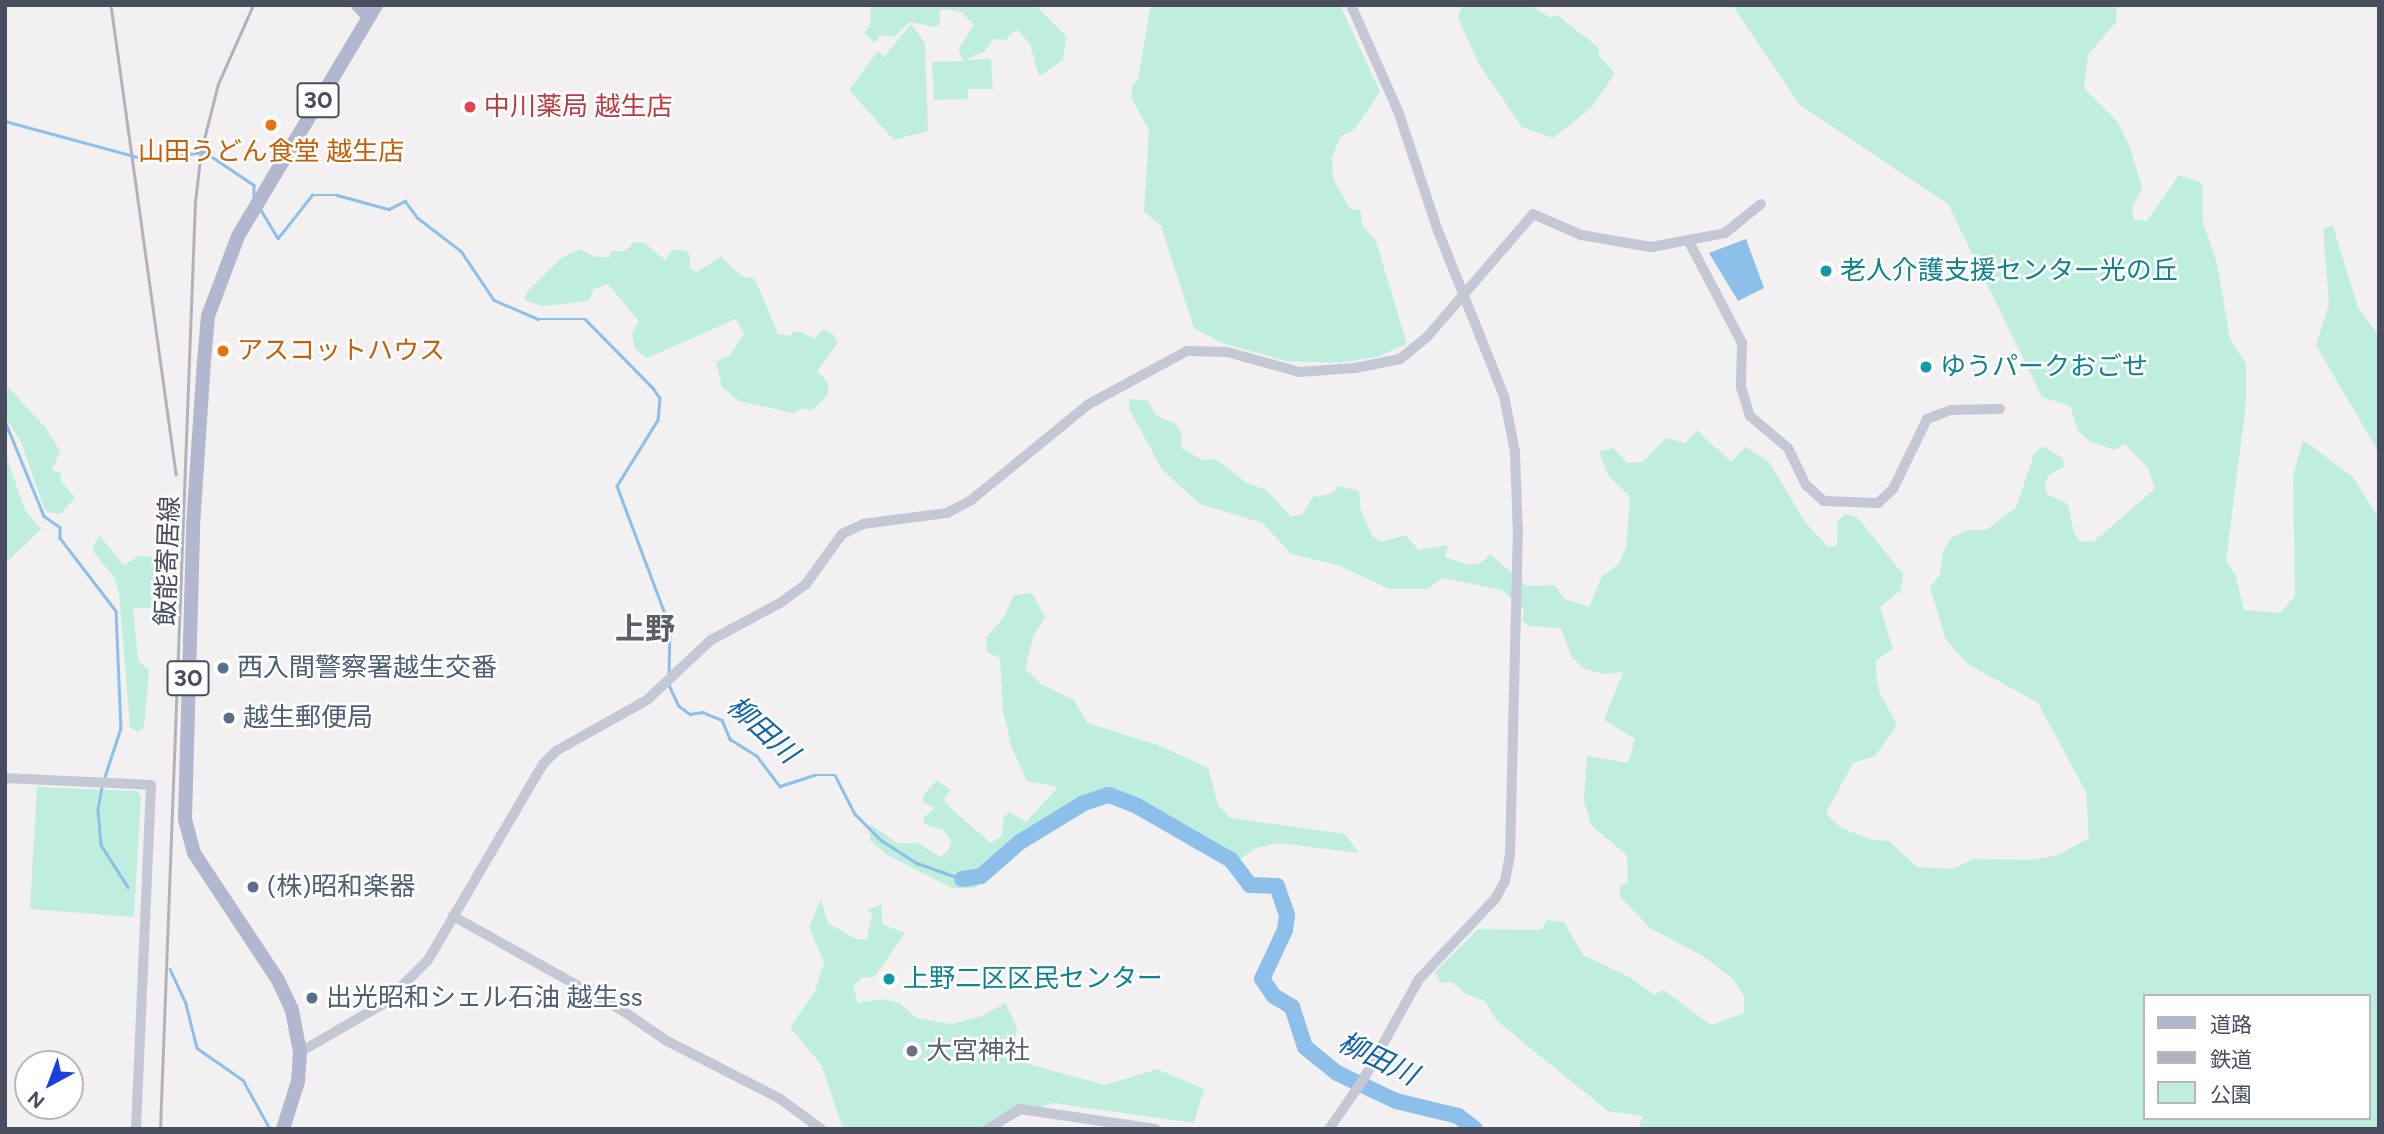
<!DOCTYPE html>
<meta charset="utf-8">
<style>
body{margin:0}
#map{position:relative;width:2384px;height:1134px;overflow:hidden;background:#f2f0f0;font-family:Figtree,"Noto Sans JP",sans-serif}
div>[style]{position:absolute}
.green>*{inset:0;background:#bfeede}
.water>*{inset:0;background:#8dbfeb}
.stream>*{height:2.5px;margin:-1.25px;padding:0 1.25px;transform-origin:1.25px;border-radius:1.25px;background:#8dbfeb}
.river>*{height:16px;margin:-8px;padding:0 8px;transform-origin:8px;border-radius:8px;background:#8dbfeb}
.minor>*{height:10px;margin:-5px;padding:0 5px;transform-origin:5px;border-radius:5px;background:#c4c8d4}
.major>*{height:14px;margin:-7px;padding:0 7px;transform-origin:7px;border-radius:7px;background:#b0b7ce}
.rail>*{height:2.5px;margin:-1.25px;padding:0 1.25px;transform-origin:1.25px;border-radius:1.25px;background:#b2b3ba}
.dots>*{width:19px;height:19px;translate:-50% -50%;box-sizing:border-box;border:4px solid #fff;border-radius:50%}
span{translate:-50% -50%;white-space:nowrap;text-align:center;line-height:1.15;-webkit-text-stroke:5px #fff;paint-order:stroke}
.shield-label span{padding:2px 5px;background:#fff;border:2px solid;border-radius:5px;-webkit-text-stroke-width:0}
.shield-label{font-size:24px;color:#484e5d;font-weight:700}
.health-label{font-size:26px;color:#be3a42}
.left{translate:0 -50%;text-align:left}
.food-label{font-size:26px;color:#c56008}
.culture-label{font-size:26px;color:#0d838f}
.street-label{font-size:26px;color:#484e5d}
.service-label{font-size:26px;color:#4e5e75}
.worship-label{font-size:26px;color:#5b616d}
.water-label{font-size:28px;color:#0f61a9;font-style:italic}
.quarter-label{font-size:30px;color:#5c5e65;font-weight:700}
.frame{position:absolute;inset:0;border:7px solid #484e5d;pointer-events:none}
.legend{position:absolute;left:2143px;top:994px;width:228px;height:126px;box-sizing:border-box;background:#fff;border:2px solid #b6b8be;margin:0;padding:9px 12px;list-style:none;font-size:21px;color:#484e5d}
.legend li{display:flex;align-items:center;gap:14px;height:35px}
.legend b{width:35px;border:2px solid #b6b8be}
.north{position:absolute;left:14px;top:1050px;width:70px;height:70px;box-sizing:border-box;background:#fff;border:2px solid #b6b8be;border-radius:50%;rotate:221deg;font-size:19px;font-weight:700;line-height:28px;text-align:center;color:#484e5d}
.north::after{content:'';display:block;margin:auto;width:24px;height:32px;background:#1d3fdf;clip-path:polygon(50% 0,100% 100%,50% 72%,0 100%)}
</style>
<div id="map">
<div class="green">
<i style="clip-path:polygon(871px 5px,1035px 5px,1066px 36px,1063px 60px,1039px 76px,1030px 44px,1017px 29px,1005px 40px,993px 39px,985px 51px,966px 60px,991px 59px,993px 89px,968px 89px,968px 99px,934px 100px,932px 62px,964px 61px,958px 50px,974px 25px,961px 12px,944px 9px,939px 11px,940px 24px,935px 27px,910px 22px,894px 37px,880px 35px,875px 43px,864px 33px,870px 26px)"></i>
<i style="clip-path:polygon(1151px 5px,1340px 5px,1380px 92px,1354px 130px,1340px 137px,1332px 158px,1333px 178px,1350px 209px,1360px 210px,1363px 226px,1376px 241px,1407px 344px,1376px 357px,1339px 363px,1286px 361px,1222px 343px,1194px 328px,1161px 226px,1144px 212px,1149px 130px,1132px 99px,1132px 85px,1138px 79px)"></i>
<i style="clip-path:polygon(1462px 5px,1530px 5px,1551px 18px,1557px 15px,1599px 48px,1599px 56px,1615px 73px,1592px 107px,1553px 138px,1522px 127px,1479px 64px,1458px 18px)"></i>
<i style="clip-path:polygon(evenodd,1732px 5px,2117px 5px,2116px 22px,2088px 55px,2084px 88px,2117px 121px,2130px 147px,2142px 188px,2132px 208px,2134px 220px,2147px 221px,2179px 175px,2202px 183px,2203px 223px,2217px 263px,2230px 339px,2246px 364px,2246px 404px,2226px 561px,2236px 576px,2244px 610px,2280px 613px,2295px 596px,2293px 475px,2303px 440px,2353px 477px,2379px 519px,2379px 1129px,1638px 1129px,1643px 1116px,1608px 1111px,1497px 1021px,1485px 1001px,1466px 994px,1452px 982px,1440px 983px,1435px 972px,1478px 929px,1541px 930px,1547px 920px,1564px 922px,1583px 955px,1629px 977px,1654px 995px,1663px 990px,1711px 1025px,1744px 1013px,1744px 996px,1733px 979px,1703px 956px,1650px 928px,1619px 895px,1621px 885px,1628px 883px,1627px 855px,1591px 825px,1584px 801px,1587px 756px,1628px 763px,1635px 739px,1604px 720px,1623px 672px,1603px 674px,1585px 669px,1571px 656px,1561px 628px,1528px 626px,1522px 620px,1524px 609px,1502px 590px,1443px 578px,1428px 589px,1389px 589px,1338px 565px,1291px 554px,1263px 523px,1200px 504px,1163px 471px,1129px 409px,1129px 399px,1147px 400px,1157px 416px,1176px 424px,1182px 434px,1181px 447px,1202px 460px,1215px 459px,1247px 483px,1266px 490px,1291px 517px,1303px 514px,1313px 497px,1330px 494px,1340px 486px,1359px 491px,1361px 512px,1373px 537px,1381px 542px,1405px 535px,1419px 550px,1448px 545px,1445px 557px,1469px 565px,1481px 563px,1490px 554px,1527px 586px,1554px 585px,1565px 599px,1589px 607px,1602px 577px,1618px 565px,1626px 548px,1630px 497px,1608px 476px,1599px 451px,1613px 448px,1627px 463px,1643px 462px,1666px 438px,1685px 443px,1697px 430px,1731px 462px,1746px 447px,1769px 462px,1805px 522px,1828px 547px,1837px 546px,1838px 520px,1845px 514px,1857px 517px,1903px 574px,1901px 590px,1880px 607px,1893px 649px,1875px 661px,1879px 692px,1897px 725px,1875px 756px,1853px 763px,1826px 813px,1829px 817px,1841px 828px,1873px 840px,1889px 841px,1917px 867px,1952px 869px,1974px 859px,2032px 860px,2058px 855px,2089px 838px,2086px 792px,2038px 703px,1968px 664px,1946px 640px,1930px 587px,1940px 575px,1943px 552px,1951px 538px,1967px 530px,1986px 530px,2016px 508px,2034px 454px,2042px 446px,2063px 458px,2064px 467px,2049px 475px,2045px 485px,2047px 494px,2068px 504px,2074px 533px,2080px 541px,2093px 542px,2155px 489px,2148px 468px,2125px 444px,2115px 450px,2091px 442px,2078px 431px,2070px 406px,2042px 397px,1948px 204px,1800px 105px,1732px 5px,2144px 996px,2368px 996px,2368px 1118px,2144px 1118px,2144px 996px)"></i>
<i style="clip-path:polygon(911px 24px,925px 43px,928px 131px,894px 140px,849px 90px,878px 51px,884px 57px)"></i>
<i style="clip-path:polygon(2333px 226px,2358px 308px,2379px 336px,2379px 453px,2316px 345px,2329px 304px,2323px 228px)"></i>
<i style="clip-path:polygon(634px 242px,645px 243px,665px 260px,672px 250px,685px 250px,690px 255px,690px 268px,697px 272px,721px 256px,741px 276px,755px 279px,778px 334px,791px 336px,793px 332px,801px 332px,814px 339px,824px 329px,834px 335px,838px 343px,817px 371px,828px 383px,828px 395px,811px 411px,802px 408px,793px 413px,739px 401px,722px 387px,716px 362px,730px 355px,744px 334px,736px 319px,647px 358px,635px 349px,632px 333px,639px 321px,608px 284px,594px 289px,589px 300px,580px 302px,543px 306px,524px 300px,527px 292px,563px 257px,580px 249px,595px 257px,609px 257px,611px 251px,625px 251px)"></i>
<i style="clip-path:polygon(8px 387px,45px 427px,60px 451px,52px 470px,61px 473px,61px 481px,75px 498px,60px 514px,47px 512px,43px 505px,21px 442px,5px 416px)"></i>
<i style="clip-path:polygon(5px 453px,25px 510px,41px 529px,9px 560px,5px 559px)"></i>
<i style="clip-path:polygon(99px 535px,124px 565px,139px 556px,154px 557px,153px 608px,133px 608px,138px 661px,149px 670px,144px 728px,137px 732px,130px 727px,119px 592px,114px 577px,92px 550px)"></i>
<i style="clip-path:polygon(1032px 593px,1045px 617px,1033px 637px,1025px 669px,1041px 684px,1074px 700px,1087px 723px,1161px 746px,1208px 768px,1218px 805px,1230px 818px,1345px 834px,1359px 853px,1278px 843px,1256px 848px,1240px 859px,1112px 791px,1044px 831px,1022px 834px,1013px 843px,1008px 860px,975px 888px,952px 888px,887px 855px,870px 840px,870px 824px,897px 843px,918px 843px,941px 857px,949px 849px,951px 840px,943px 830px,924px 824px,924px 817px,935px 808px,922px 802px,925px 793px,937px 780px,950px 790px,944px 800px,950px 808px,991px 843px,1002px 836px,1003px 818px,1009px 812px,1026px 822px,1058px 787px,1027px 781px,1012px 749px,1003px 711px,1000px 658px,987px 652px,986px 638px,1004px 617px,1014px 595px)"></i>
<i style="clip-path:polygon(37px 787px,136px 791px,141px 795px,134px 917px,30px 909px)"></i>
<i style="clip-path:polygon(821px 899px,828px 923px,856px 939px,867px 939px,872px 914px,868px 910px,882px 904px,882px 924px,905px 933px,874px 977px,861px 978px,853px 987px,858px 1003px,882px 999px,899px 1003px,917px 1018px,951px 1024px,982px 1016px,1005px 1003px,1017px 1027px,1013px 1060px,1105px 1085px,1157px 1069px,1204px 1089px,1194px 1123px,1052px 1103px,986px 1129px,843px 1129px,822px 1066px,790px 1027px,815px 992px,824px 962px,809px 927px)"></i>
</div>
<div class="water">
<i style="clip-path:polygon(1746px 239px,1764px 288px,1738px 301px,1709px 253px)"></i>
</div>
<div class="stream">
<i style="left:5px;top:121px;width:145px;rotate:15.2deg"></i>
<i style="left:145px;top:159px;width:60px;rotate:-6.7deg"></i>
<i style="left:205px;top:152px;width:59px;rotate:34deg"></i>
<i style="left:254px;top:185px;width:13px;rotate:90deg"></i>
<i style="left:261px;top:210px;width:33px;rotate:59deg"></i>
<i style="left:278px;top:238px;width:55px;rotate:-51.7deg"></i>
<i style="left:312px;top:195px;width:25px"></i>
<i style="left:337px;top:195px;width:54px;rotate:15.1deg"></i>
<i style="left:389px;top:209px;width:18px;rotate:-27deg"></i>
<i style="left:405px;top:201px;width:21px;rotate:53deg"></i>
<i style="left:418px;top:218px;width:54px;rotate:37.5deg"></i>
<i style="left:461px;top:251px;width:59px;rotate:56deg"></i>
<i style="left:494px;top:300px;width:48px;rotate:23.4deg"></i>
<i style="left:538px;top:319px;width:47px"></i>
<i style="left:585px;top:319px;width:97px;rotate:45.4deg"></i>
<i style="left:653px;top:388px;width:12px;rotate:55deg"></i>
<i style="left:660px;top:398px;width:22px;rotate:95deg"></i>
<i style="left:658px;top:420px;width:78px;rotate:121.8deg"></i>
<i style="left:617px;top:486px;width:151px;rotate:69.4deg"></i>
<i style="left:670px;top:627px;width:48px;rotate:91.2deg"></i>
<i style="left:5px;top:421px;width:103px;rotate:67.7deg"></i>
<i style="left:44px;top:516px;width:19px;rotate:35deg"></i>
<i style="left:60px;top:527px;width:11px;rotate:90deg"></i>
<i style="left:60px;top:538px;width:92px;rotate:52.5deg"></i>
<i style="left:116px;top:611px;width:117px;rotate:87.6deg"></i>
<i style="left:121px;top:728px;width:55px;rotate:108.1deg"></i>
<i style="left:669px;top:685px;width:23px;rotate:65deg"></i>
<i style="left:679px;top:706px;width:14px;rotate:36deg"></i>
<i style="left:690px;top:714px;width:12px;rotate:-9deg"></i>
<i style="left:702px;top:712px;width:22px;rotate:22deg"></i>
<i style="left:722px;top:720px;width:21px;rotate:67deg"></i>
<i style="left:730px;top:739px;width:32px;rotate:32deg"></i>
<i style="left:757px;top:756px;width:38px;rotate:53deg"></i>
<i style="left:780px;top:786px;width:36px;rotate:-18deg"></i>
<i style="left:814px;top:775px;width:21px"></i>
<i style="left:835px;top:775px;width:44px;rotate:62.9deg"></i>
<i style="left:855px;top:814px;width:37px;rotate:45deg"></i>
<i style="left:881px;top:840px;width:43px;rotate:32.6deg"></i>
<i style="left:917px;top:863px;width:48px;rotate:19.6deg"></i>
<i style="left:102px;top:787px;width:23px;rotate:100deg"></i>
<i style="left:98px;top:810px;width:35px;rotate:85deg"></i>
<i style="left:101px;top:845px;width:50px;rotate:57.3deg"></i>
<i style="left:170px;top:969px;width:38px;rotate:65deg"></i>
<i style="left:186px;top:1004px;width:45px;rotate:76deg"></i>
<i style="left:197px;top:1048px;width:56px;rotate:34.8deg"></i>
<i style="left:243px;top:1080px;width:56px;rotate:61.1deg"></i>
</div>
<div class="river">
<i style="left:962px;top:879px;width:19px;rotate:-9deg"></i>
<i style="left:981px;top:876px;width:52px;rotate:-41.1deg"></i>
<i style="left:1020px;top:842px;width:75px;rotate:-31.4deg"></i>
<i style="left:1084px;top:803px;width:26px;rotate:-18deg"></i>
<i style="left:1109px;top:795px;width:30px;rotate:21deg"></i>
<i style="left:1137px;top:806px;width:108px;rotate:29.9deg"></i>
<i style="left:1231px;top:860px;width:31px;rotate:53deg"></i>
<i style="left:1250px;top:885px;width:27px;rotate:2deg"></i>
<i style="left:1277px;top:886px;width:31px;rotate:71deg"></i>
<i style="left:1287px;top:915px;width:15px;rotate:98deg"></i>
<i style="left:1285px;top:930px;width:54px;rotate:115.1deg"></i>
<i style="left:1262px;top:979px;width:21px;rotate:55deg"></i>
<i style="left:1274px;top:996px;width:21px;rotate:31deg"></i>
<i style="left:1292px;top:1007px;width:42px;rotate:72deg"></i>
<i style="left:1305px;top:1047px;width:41px;rotate:39.1deg"></i>
<i style="left:1337px;top:1073px;width:65px;rotate:25.4deg"></i>
<i style="left:1396px;top:1101px;width:64px;rotate:13.6deg"></i>
<i style="left:1458px;top:1116px;width:21px;rotate:37deg"></i>
</div>
<div class="minor">
<i style="left:1688px;top:240px;width:116px;rotate:62.3deg"></i>
<i style="left:1742px;top:343px;width:44px;rotate:91.3deg"></i>
<i style="left:1741px;top:387px;width:30px;rotate:73deg"></i>
<i style="left:1750px;top:416px;width:50px;rotate:40.1deg"></i>
<i style="left:1788px;top:448px;width:41px;rotate:64.1deg"></i>
<i style="left:1806px;top:485px;width:24px;rotate:42deg"></i>
<i style="left:1824px;top:501px;width:54px;rotate:2.1deg"></i>
<i style="left:1878px;top:503px;width:21px;rotate:-43deg"></i>
<i style="left:1893px;top:489px;width:78px;rotate:-64.1deg"></i>
<i style="left:1927px;top:419px;width:26px;rotate:-21deg"></i>
<i style="left:1951px;top:410px;width:49px;rotate:-1.2deg"></i>
<i style="left:5px;top:778px;width:146px;rotate:2.7deg"></i>
<i style="left:151px;top:785px;width:344px;rotate:92.5deg"></i>
<i style="left:453px;top:916px;width:195px;rotate:29.2deg"></i>
<i style="left:623px;top:1011px;width:53px;rotate:34.3deg"></i>
<i style="left:667px;top:1041px;width:126px;rotate:27deg"></i>
<i style="left:779px;top:1098px;width:52px;rotate:36.4deg"></i>
<i style="left:300px;top:1052px;width:98px;rotate:-30deg"></i>
<i style="left:385px;top:1003px;width:61px;rotate:-45deg"></i>
<i style="left:428px;top:960px;width:227px;rotate:-59.6deg"></i>
<i style="left:543px;top:764px;width:18px;rotate:-45deg"></i>
<i style="left:556px;top:751px;width:104px;rotate:-29.3deg"></i>
<i style="left:647px;top:700px;width:88px;rotate:-43.2deg"></i>
<i style="left:711px;top:640px;width:78px;rotate:-28.2deg"></i>
<i style="left:780px;top:603px;width:32px;rotate:-36deg"></i>
<i style="left:806px;top:584px;width:62px;rotate:-54.2deg"></i>
<i style="left:842px;top:534px;width:23px;rotate:-25deg"></i>
<i style="left:863px;top:524px;width:85px;rotate:-7.5deg"></i>
<i style="left:947px;top:513px;width:26px;rotate:-28deg"></i>
<i style="left:970px;top:501px;width:154px;rotate:-39.2deg"></i>
<i style="left:1089px;top:404px;width:111px;rotate:-28.4deg"></i>
<i style="left:1187px;top:351px;width:40px;rotate:1.4deg"></i>
<i style="left:1227px;top:352px;width:75px;rotate:15.5deg"></i>
<i style="left:1299px;top:372px;width:56px;rotate:-4.1deg"></i>
<i style="left:1355px;top:368px;width:46px;rotate:-11.3deg"></i>
<i style="left:1400px;top:359px;width:35px;rotate:-39deg"></i>
<i style="left:1427px;top:337px;width:162px;rotate:-49.2deg"></i>
<i style="left:1533px;top:214px;width:52px;rotate:23.6deg"></i>
<i style="left:1581px;top:235px;width:71px;rotate:9.7deg"></i>
<i style="left:1651px;top:247px;width:75px;rotate:-10.7deg"></i>
<i style="left:1725px;top:233px;width:46px;rotate:-38.9deg"></i>
<i style="left:988px;top:1129px;width:38px;rotate:-32deg"></i>
<i style="left:1020px;top:1109px;width:137px;rotate:8.4deg"></i>
<i style="left:1329px;top:1129px;width:60px;rotate:-55.2deg"></i>
<i style="left:1363px;top:1080px;width:115px;rotate:-61deg"></i>
<i style="left:1419px;top:979px;width:110px;rotate:-46.5deg"></i>
<i style="left:1495px;top:899px;width:21px;rotate:-61deg"></i>
<i style="left:1505px;top:881px;width:26px;rotate:-79deg"></i>
<i style="left:1510px;top:855px;width:320px;rotate:-88.6deg"></i>
<i style="left:1518px;top:535px;width:83px;rotate:-92.1deg"></i>
<i style="left:1515px;top:452px;width:57px;rotate:-101.1deg"></i>
<i style="left:1504px;top:396px;width:178px;rotate:-111.8deg"></i>
<i style="left:1438px;top:231px;width:126px;rotate:-108.4deg"></i>
<i style="left:1398px;top:111px;width:116px;rotate:-113.9deg"></i>
</div>
<div class="major">
<i style="left:358px;top:5px;width:16px;rotate:47deg"></i>
<i style="left:283px;top:1129px;width:50px;rotate:-72.6deg"></i>
<i style="left:298px;top:1081px;width:29px;rotate:-86deg"></i>
<i style="left:300px;top:1052px;width:43px;rotate:-100.8deg"></i>
<i style="left:292px;top:1010px;width:33px;rotate:-115deg"></i>
<i style="left:278px;top:980px;width:152px;rotate:-123.5deg"></i>
<i style="left:194px;top:853px;width:35px;rotate:-105deg"></i>
<i style="left:185px;top:819px;width:293px;rotate:-88.4deg"></i>
<i style="left:193px;top:526px;width:165px;rotate:-86.2deg"></i>
<i style="left:204px;top:361px;width:45px;rotate:-84.9deg"></i>
<i style="left:208px;top:316px;width:85px;rotate:-69.4deg"></i>
<i style="left:238px;top:236px;width:269px;rotate:-59.1deg"></i>
</div>
<div class="rail">
<i style="left:111px;top:5px;width:474px;rotate:82.1deg"></i>
<i style="left:160px;top:1129px;width:928px;rotate:-87.84deg"></i>
<i style="left:195px;top:202px;width:51px;rotate:-83.3deg"></i>
<i style="left:201px;top:151px;width:69px;rotate:-75.8deg"></i>
<i style="left:218px;top:84px;width:86px;rotate:-66.1deg"></i>
</div>
<div class="dots">
<i style="left:470px;top:107px;background:#e0444e"></i>
<i style="left:271px;top:125px;background:#e8710a"></i>
<i style="left:1826px;top:271px;background:#0f9aa8"></i>
<i style="left:223px;top:351px;background:#e8710a"></i>
<i style="left:1926px;top:367px;background:#0f9aa8"></i>
<i style="left:223px;top:668px;background:#5c6f8a"></i>
<i style="left:229px;top:718px;background:#5c6f8a"></i>
<i style="left:253px;top:887px;background:#5c6f8a"></i>
<i style="left:889px;top:979px;background:#0f9aa8"></i>
<i style="left:312px;top:998px;background:#5c6f8a"></i>
<i style="left:912px;top:1051px;background:#6b7280"></i>
</div>
<div class="shield-label">
<span style="left:318px;top:100px">30</span>
<span style="left:188px;top:678px">30</span>
</div>
<div class="health-label">
<span class="left" style="left:484px;top:107px">中川薬局 越生店</span>
</div>
<div class="food-label">
<span style="left:271px;top:152px">山田うどん食堂 越生店</span>
<span class="left" style="left:237px;top:351px">アスコットハウス</span>
</div>
<div class="culture-label">
<span class="left" style="left:1840px;top:271px">老人介護支援センター光の丘</span>
<span class="left" style="left:1940px;top:367px">ゆうパークおごせ</span>
<span class="left" style="left:903px;top:979px">上野二区区民センター</span>
</div>
<div class="street-label">
<span style="left:168px;top:561px;rotate:-88deg">飯能寄居線</span>
</div>
<div class="service-label">
<span class="left" style="left:237px;top:668px">西入間警察署越生交番</span>
<span class="left" style="left:243px;top:718px">越生郵便局</span>
<span class="left" style="left:267px;top:887px">(株)昭和楽器</span>
<span class="left" style="left:326px;top:998px">出光昭和シェル石油 越生ss</span>
</div>
<div class="worship-label">
<span class="left" style="left:926px;top:1051px">大宮神社</span>
</div>
<div class="water-label">
<span style="left:763px;top:729px;rotate:42deg">柳田川</span>
<span style="left:1378px;top:1058px;rotate:26deg">柳田川</span>
</div>
<div class="quarter-label">
<span style="left:645px;top:629px">上野</span>
</div>
<div class="frame"></div>
<ul class="legend">
<li><b style="height:9px;background:#b0b7ce"></b>道路</li>
<li><b style="height:9px;background:#b2b3ba"></b>鉄道</li>
<li><b style="height:19px;background:#bfeede"></b>公園</li>
</ul>
<div class="north">N</div>
</div>
